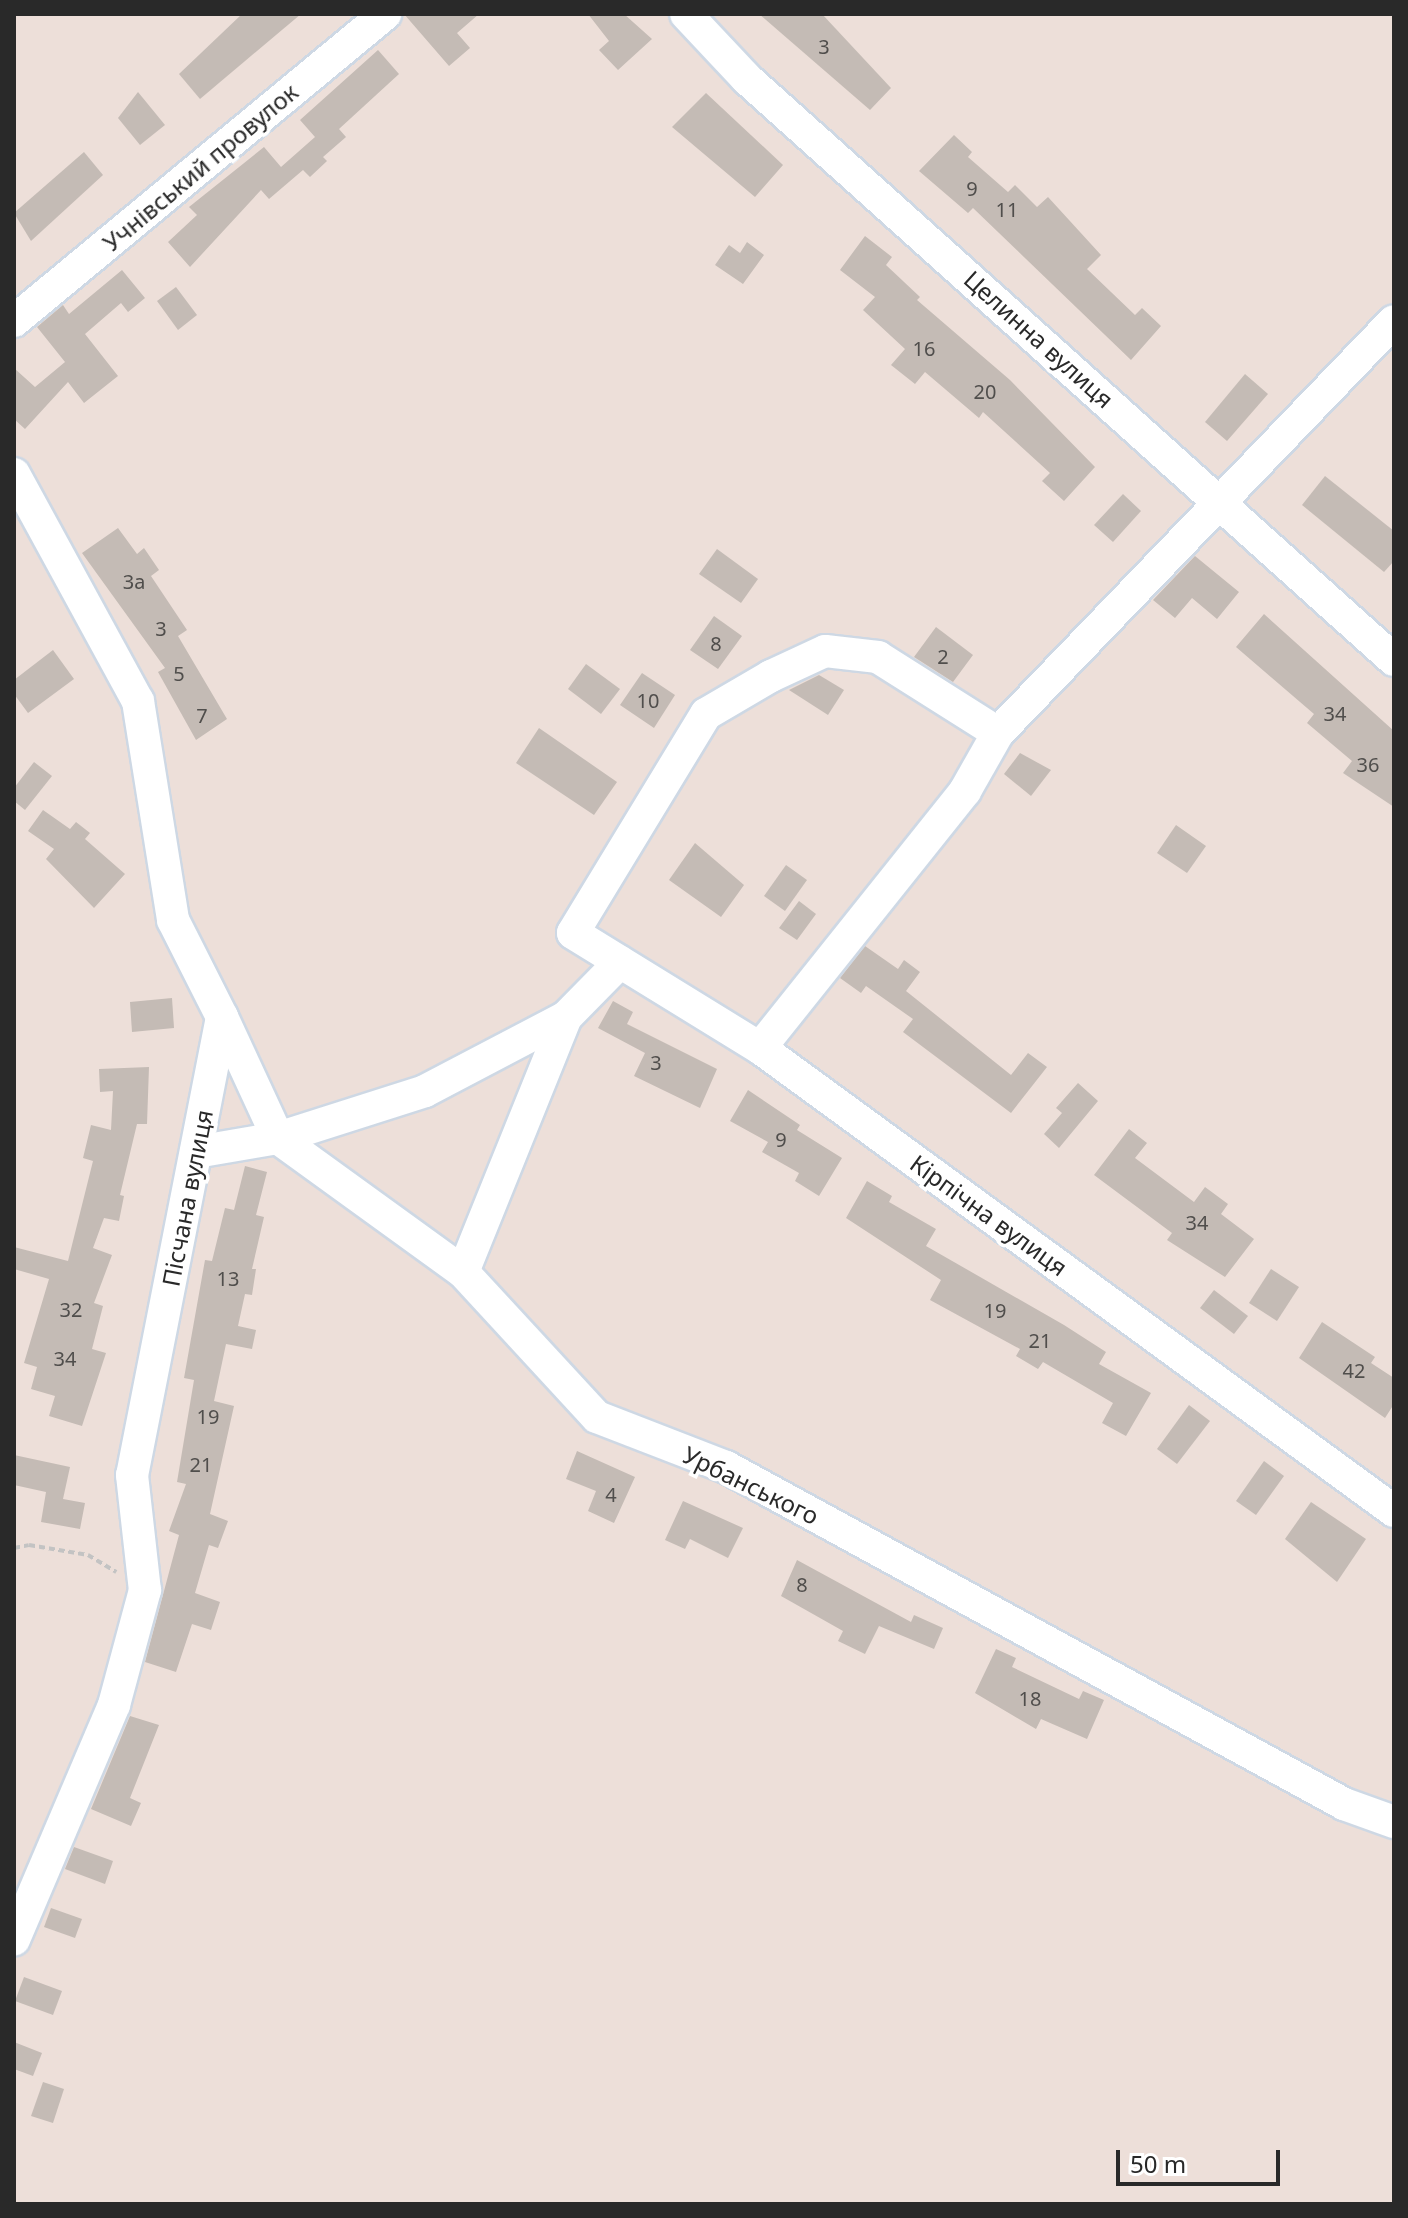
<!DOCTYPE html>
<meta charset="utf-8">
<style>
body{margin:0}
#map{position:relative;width:1408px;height:2218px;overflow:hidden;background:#eddfd9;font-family:"Noto Sans",sans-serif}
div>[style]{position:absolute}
.building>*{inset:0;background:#c4bbb5}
.path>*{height:4px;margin-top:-2px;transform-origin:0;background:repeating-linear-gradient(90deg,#c3c3c3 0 6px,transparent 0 10px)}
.roads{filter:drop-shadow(2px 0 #ced8e4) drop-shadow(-2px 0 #ced8e4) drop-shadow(0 2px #ced8e4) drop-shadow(0 -2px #ced8e4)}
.minor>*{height:32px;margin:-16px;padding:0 16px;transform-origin:16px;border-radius:16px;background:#fff}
span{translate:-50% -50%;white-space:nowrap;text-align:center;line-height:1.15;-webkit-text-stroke:7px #fff;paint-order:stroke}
.number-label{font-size:20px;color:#504e4c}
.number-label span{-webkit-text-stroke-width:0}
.street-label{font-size:24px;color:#292929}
.frame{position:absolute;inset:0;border:16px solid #292929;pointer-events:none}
.scale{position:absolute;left:1116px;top:2150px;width:164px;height:36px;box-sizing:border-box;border:4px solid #292929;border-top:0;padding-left:10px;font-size:24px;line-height:28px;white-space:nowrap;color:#292929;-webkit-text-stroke:6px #fff;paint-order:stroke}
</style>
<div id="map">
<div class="building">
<i style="clip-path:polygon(242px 14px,301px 14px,200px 99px,179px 74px)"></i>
<i style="clip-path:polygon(404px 14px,479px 14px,457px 33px,470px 48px,449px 66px)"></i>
<i style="clip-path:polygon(588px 14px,624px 14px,652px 39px,618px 70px,599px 50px,609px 41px)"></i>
<i style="clip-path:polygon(759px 14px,822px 14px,891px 88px,870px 110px)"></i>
<i style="clip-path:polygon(378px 50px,399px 74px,339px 129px,346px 137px,323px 157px,327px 161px,310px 177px,303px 170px,269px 199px,261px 190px,190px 267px,168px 242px,197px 215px,189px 207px,264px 147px,281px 167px,315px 137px,300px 120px)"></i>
<i style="clip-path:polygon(138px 92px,165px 125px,140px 145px,118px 118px)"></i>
<i style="clip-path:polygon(706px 93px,783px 165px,755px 197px,672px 127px)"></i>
<i style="clip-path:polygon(954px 135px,972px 152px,968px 157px,1008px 192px,1015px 185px,1037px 207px,1048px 197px,1101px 255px,1087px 269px,1135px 315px,1142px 308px,1161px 326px,1131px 360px,973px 208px,968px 213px,919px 171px)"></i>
<i style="clip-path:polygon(84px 152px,103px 175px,31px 241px,14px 213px)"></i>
<i style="clip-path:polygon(865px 236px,892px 257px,886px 265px,920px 297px,917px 300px,1010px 380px,1095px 467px,1064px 501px,1042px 481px,1050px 473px,983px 412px,979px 418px,925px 372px,915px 384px,891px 365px,905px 349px,863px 310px,875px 297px,840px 270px)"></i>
<i style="clip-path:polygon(747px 242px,764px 255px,743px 284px,715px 265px,729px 245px,740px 253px)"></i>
<i style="clip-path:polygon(122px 270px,145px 298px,128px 312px,121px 303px,85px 334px,118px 376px,84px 403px,68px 382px,25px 429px,14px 419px,14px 368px,35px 387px,65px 362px,37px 327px,63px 305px,69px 314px)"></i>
<i style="clip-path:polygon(176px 287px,197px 315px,178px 330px,157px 301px)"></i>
<i style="clip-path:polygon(1245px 374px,1268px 394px,1227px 441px,1205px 422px)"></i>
<i style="clip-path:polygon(1325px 476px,1394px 531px,1394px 561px,1384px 572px,1302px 505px)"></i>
<i style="clip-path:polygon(1123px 494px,1141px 511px,1113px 542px,1094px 525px)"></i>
<i style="clip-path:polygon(118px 528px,137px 554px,144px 548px,159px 570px,151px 576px,187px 630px,178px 636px,227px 719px,196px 740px,158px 672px,165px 668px,82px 553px)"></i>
<i style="clip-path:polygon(717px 549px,758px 579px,741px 603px,699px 574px)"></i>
<i style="clip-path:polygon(1195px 556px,1239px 592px,1217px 619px,1192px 598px,1175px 618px,1153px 600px)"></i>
<i style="clip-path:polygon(1264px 614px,1394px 731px,1394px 807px,1343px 773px,1352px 761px,1307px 723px,1314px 714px,1236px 647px)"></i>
<i style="clip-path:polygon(714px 616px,742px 636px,718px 669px,690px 650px)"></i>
<i style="clip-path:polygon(936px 627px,973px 655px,953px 682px,914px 657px)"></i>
<i style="clip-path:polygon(53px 650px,74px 679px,28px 713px,14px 694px,14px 680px)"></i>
<i style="clip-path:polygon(586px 664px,620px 689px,601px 714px,568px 689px)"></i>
<i style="clip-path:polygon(642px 673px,675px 695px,654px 728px,620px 705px)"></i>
<i style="clip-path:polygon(819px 675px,844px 690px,828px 715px,789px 690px)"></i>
<i style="clip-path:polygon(539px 728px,617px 782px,594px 815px,516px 763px)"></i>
<i style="clip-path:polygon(1020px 753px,1051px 770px,1031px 796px,1004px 774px)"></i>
<i style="clip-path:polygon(34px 762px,52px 776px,25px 810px,14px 801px,14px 788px)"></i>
<i style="clip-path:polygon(43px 810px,70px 829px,76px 822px,90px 833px,85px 839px,125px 874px,94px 908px,46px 859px,54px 849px,28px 831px)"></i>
<i style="clip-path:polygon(1176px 825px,1206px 846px,1187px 873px,1157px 853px)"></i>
<i style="clip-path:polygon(695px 843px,744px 885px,721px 917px,669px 880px)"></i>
<i style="clip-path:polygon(786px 865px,807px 880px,785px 911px,764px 896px)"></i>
<i style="clip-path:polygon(799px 901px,816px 914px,797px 940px,779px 928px)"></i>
<i style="clip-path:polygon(865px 946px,898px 969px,904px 960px,920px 972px,906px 991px,1011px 1075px,1028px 1053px,1047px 1067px,1011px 1113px,903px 1032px,913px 1019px,866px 986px,861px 993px,840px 978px)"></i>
<i style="clip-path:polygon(172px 998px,174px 1028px,132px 1032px,130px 1002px)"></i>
<i style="clip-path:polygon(613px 1001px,633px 1012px,627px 1024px,717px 1069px,700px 1108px,634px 1076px,645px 1053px,598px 1028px)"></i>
<i style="clip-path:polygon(149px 1067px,147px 1124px,137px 1124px,120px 1195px,124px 1196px,119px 1221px,104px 1218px,93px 1248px,112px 1255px,94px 1303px,103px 1306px,92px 1349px,106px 1353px,82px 1426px,49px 1416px,55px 1396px,31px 1389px,37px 1367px,24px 1363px,49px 1279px,14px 1269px,14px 1247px,68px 1261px,93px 1161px,83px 1158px,91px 1125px,111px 1130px,113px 1091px,100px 1092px,99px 1069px)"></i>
<i style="clip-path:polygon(1078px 1083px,1098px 1101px,1059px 1148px,1044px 1134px,1062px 1113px,1056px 1108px)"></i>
<i style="clip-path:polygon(748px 1090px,800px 1125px,797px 1130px,842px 1158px,819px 1196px,795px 1181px,799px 1173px,762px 1152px,768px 1142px,730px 1121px)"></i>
<i style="clip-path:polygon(1129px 1129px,1147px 1143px,1135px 1158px,1194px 1202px,1205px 1187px,1228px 1204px,1221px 1214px,1254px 1239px,1225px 1277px,1167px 1240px,1172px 1233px,1094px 1175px)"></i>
<i style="clip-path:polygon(245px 1166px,267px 1172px,256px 1215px,264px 1217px,252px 1269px,256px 1269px,252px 1295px,245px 1294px,238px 1326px,256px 1330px,252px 1349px,226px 1344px,214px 1401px,234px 1406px,210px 1514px,228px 1521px,218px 1548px,209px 1545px,195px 1593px,220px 1602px,211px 1630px,192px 1624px,176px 1672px,145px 1662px,179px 1535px,169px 1531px,186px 1484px,177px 1482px,194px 1380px,184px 1378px,205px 1260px,212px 1261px,225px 1208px,234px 1210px)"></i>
<i style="clip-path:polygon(867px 1181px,892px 1196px,889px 1202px,936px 1229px,926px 1246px,1064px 1325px,1106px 1352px,1099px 1364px,1151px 1393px,1126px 1436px,1102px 1423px,1113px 1403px,1043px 1362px,1038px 1369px,1016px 1356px,1020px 1349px,930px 1300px,941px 1280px,846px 1218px)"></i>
<i style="clip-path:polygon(1271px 1269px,1299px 1287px,1277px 1321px,1249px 1303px)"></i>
<i style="clip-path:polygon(1214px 1290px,1248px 1316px,1234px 1334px,1200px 1308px)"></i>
<i style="clip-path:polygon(1322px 1322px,1375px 1357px,1371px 1363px,1394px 1378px,1394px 1404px,1385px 1418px,1299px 1358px)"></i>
<i style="clip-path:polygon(1189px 1405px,1210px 1421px,1177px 1464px,1157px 1449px)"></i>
<i style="clip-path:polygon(577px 1451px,635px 1477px,614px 1523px,588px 1511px,596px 1491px,566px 1479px)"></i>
<i style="clip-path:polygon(14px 1455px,70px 1467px,63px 1499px,85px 1503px,80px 1529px,41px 1522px,46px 1492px,14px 1485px)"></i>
<i style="clip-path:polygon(1264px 1461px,1284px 1476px,1256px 1515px,1236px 1501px)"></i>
<i style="clip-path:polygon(683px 1501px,743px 1528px,728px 1558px,690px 1539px,685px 1549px,665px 1540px)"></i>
<i style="clip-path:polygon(1311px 1502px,1366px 1539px,1337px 1582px,1285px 1539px)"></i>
<i style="clip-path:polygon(797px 1560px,911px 1622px,914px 1615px,943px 1628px,934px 1649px,879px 1626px,865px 1654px,838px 1641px,843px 1631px,781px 1596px)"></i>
<i style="clip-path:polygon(996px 1649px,1016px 1658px,1012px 1667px,1079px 1699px,1083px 1691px,1104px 1700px,1087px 1739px,1041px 1719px,1036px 1729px,975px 1693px)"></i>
<i style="clip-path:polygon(130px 1716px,159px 1725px,130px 1798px,141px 1803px,131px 1826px,91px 1809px)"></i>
<i style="clip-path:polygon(74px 1847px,113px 1861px,105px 1884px,65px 1869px)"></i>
<i style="clip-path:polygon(51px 1908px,82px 1919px,75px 1938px,44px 1927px)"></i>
<i style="clip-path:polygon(24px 1977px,62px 1991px,53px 2015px,15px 2001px)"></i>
<i style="clip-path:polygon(14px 2042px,42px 2053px,33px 2076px,14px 2069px)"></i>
<i style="clip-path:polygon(43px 2082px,64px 2089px,53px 2123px,31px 2116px)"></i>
</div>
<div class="path">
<i style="left:14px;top:1548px;width:15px;rotate:-11deg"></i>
<i style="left:29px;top:1545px;width:60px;rotate:9.6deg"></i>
<i style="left:88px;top:1555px;width:33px;rotate:31deg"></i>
</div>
<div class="roads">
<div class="minor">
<i style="left:686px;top:14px;width:88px;rotate:46.8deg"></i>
<i style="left:746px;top:78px;width:871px;rotate:41.93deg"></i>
<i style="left:14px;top:321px;width:482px;rotate:-39.6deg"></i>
<i style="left:14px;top:474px;width:259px;rotate:61.4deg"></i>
<i style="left:138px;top:701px;width:222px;rotate:80.9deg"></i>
<i style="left:173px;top:920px;width:109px;rotate:63.2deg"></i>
<i style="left:222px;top:1017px;width:467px;rotate:101.1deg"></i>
<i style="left:132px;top:1475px;width:116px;rotate:83.6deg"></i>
<i style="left:145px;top:1590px;width:119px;rotate:105.1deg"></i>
<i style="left:114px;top:1705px;width:255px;rotate:113.1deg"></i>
<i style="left:998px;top:733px;width:142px;rotate:-147.7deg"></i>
<i style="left:878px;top:657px;width:53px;rotate:-173.5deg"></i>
<i style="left:825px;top:651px;width:60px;rotate:155.2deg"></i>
<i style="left:771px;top:676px;width:75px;rotate:149.7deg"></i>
<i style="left:706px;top:714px;width:256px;rotate:121.3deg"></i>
<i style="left:573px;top:933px;width:220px;rotate:31.6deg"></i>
<i style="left:760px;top:1048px;width:785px;rotate:36.14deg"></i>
<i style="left:222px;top:1017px;width:133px;rotate:65.2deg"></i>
<i style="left:278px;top:1138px;width:228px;rotate:35.9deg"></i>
<i style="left:463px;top:1272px;width:197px;rotate:47.3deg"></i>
<i style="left:597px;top:1417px;width:138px;rotate:21.2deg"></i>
<i style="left:726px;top:1467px;width:704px;rotate:28.6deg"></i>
<i style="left:1344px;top:1804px;width:53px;rotate:19.8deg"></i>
<i style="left:760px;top:1048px;width:329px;rotate:-51.4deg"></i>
<i style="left:965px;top:791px;width:67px;rotate:-60.4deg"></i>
<i style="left:998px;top:733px;width:571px;rotate:-46.13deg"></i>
<i style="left:196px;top:1152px;width:83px;rotate:-9.7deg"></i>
<i style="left:278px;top:1138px;width:154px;rotate:-17.7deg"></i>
<i style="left:425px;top:1091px;width:159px;rotate:-27.7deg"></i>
<i style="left:463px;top:1272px;width:275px;rotate:-68deg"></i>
<i style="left:566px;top:1017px;width:77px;rotate:-45.5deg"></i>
</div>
</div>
<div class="number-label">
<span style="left:824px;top:46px">3</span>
<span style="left:972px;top:188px">9</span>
<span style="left:1007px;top:209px">11</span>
<span style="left:924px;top:348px">16</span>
<span style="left:985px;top:391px">20</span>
<span style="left:134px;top:581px">3а</span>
<span style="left:161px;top:628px">3</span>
<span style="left:716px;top:643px">8</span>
<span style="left:943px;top:656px">2</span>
<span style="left:179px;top:673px">5</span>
<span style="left:648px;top:700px">10</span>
<span style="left:1335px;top:713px">34</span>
<span style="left:202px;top:715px">7</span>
<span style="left:1368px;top:764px">36</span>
<span style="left:656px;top:1062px">3</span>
<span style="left:781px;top:1139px">9</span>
<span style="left:1197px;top:1222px">34</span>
<span style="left:228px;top:1278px">13</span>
<span style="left:71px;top:1309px">32</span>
<span style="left:995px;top:1310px">19</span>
<span style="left:1040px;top:1340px">21</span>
<span style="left:65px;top:1358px">34</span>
<span style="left:1354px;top:1370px">42</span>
<span style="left:208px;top:1416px">19</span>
<span style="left:201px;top:1464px">21</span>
<span style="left:611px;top:1494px">4</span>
<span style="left:802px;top:1584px">8</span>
<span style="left:1030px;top:1698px">18</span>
</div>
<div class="street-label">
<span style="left:200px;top:167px;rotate:-40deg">Учнівський провулок</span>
<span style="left:1039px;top:339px;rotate:42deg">Целинна вулиця</span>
<span style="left:187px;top:1198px;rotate:-79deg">Пiсчана вулиця</span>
<span style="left:989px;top:1215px;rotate:36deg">Кiрпiчна вулиця</span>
<span style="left:751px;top:1485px;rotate:26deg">Урбанського</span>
</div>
<div class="frame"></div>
<div class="scale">50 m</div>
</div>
